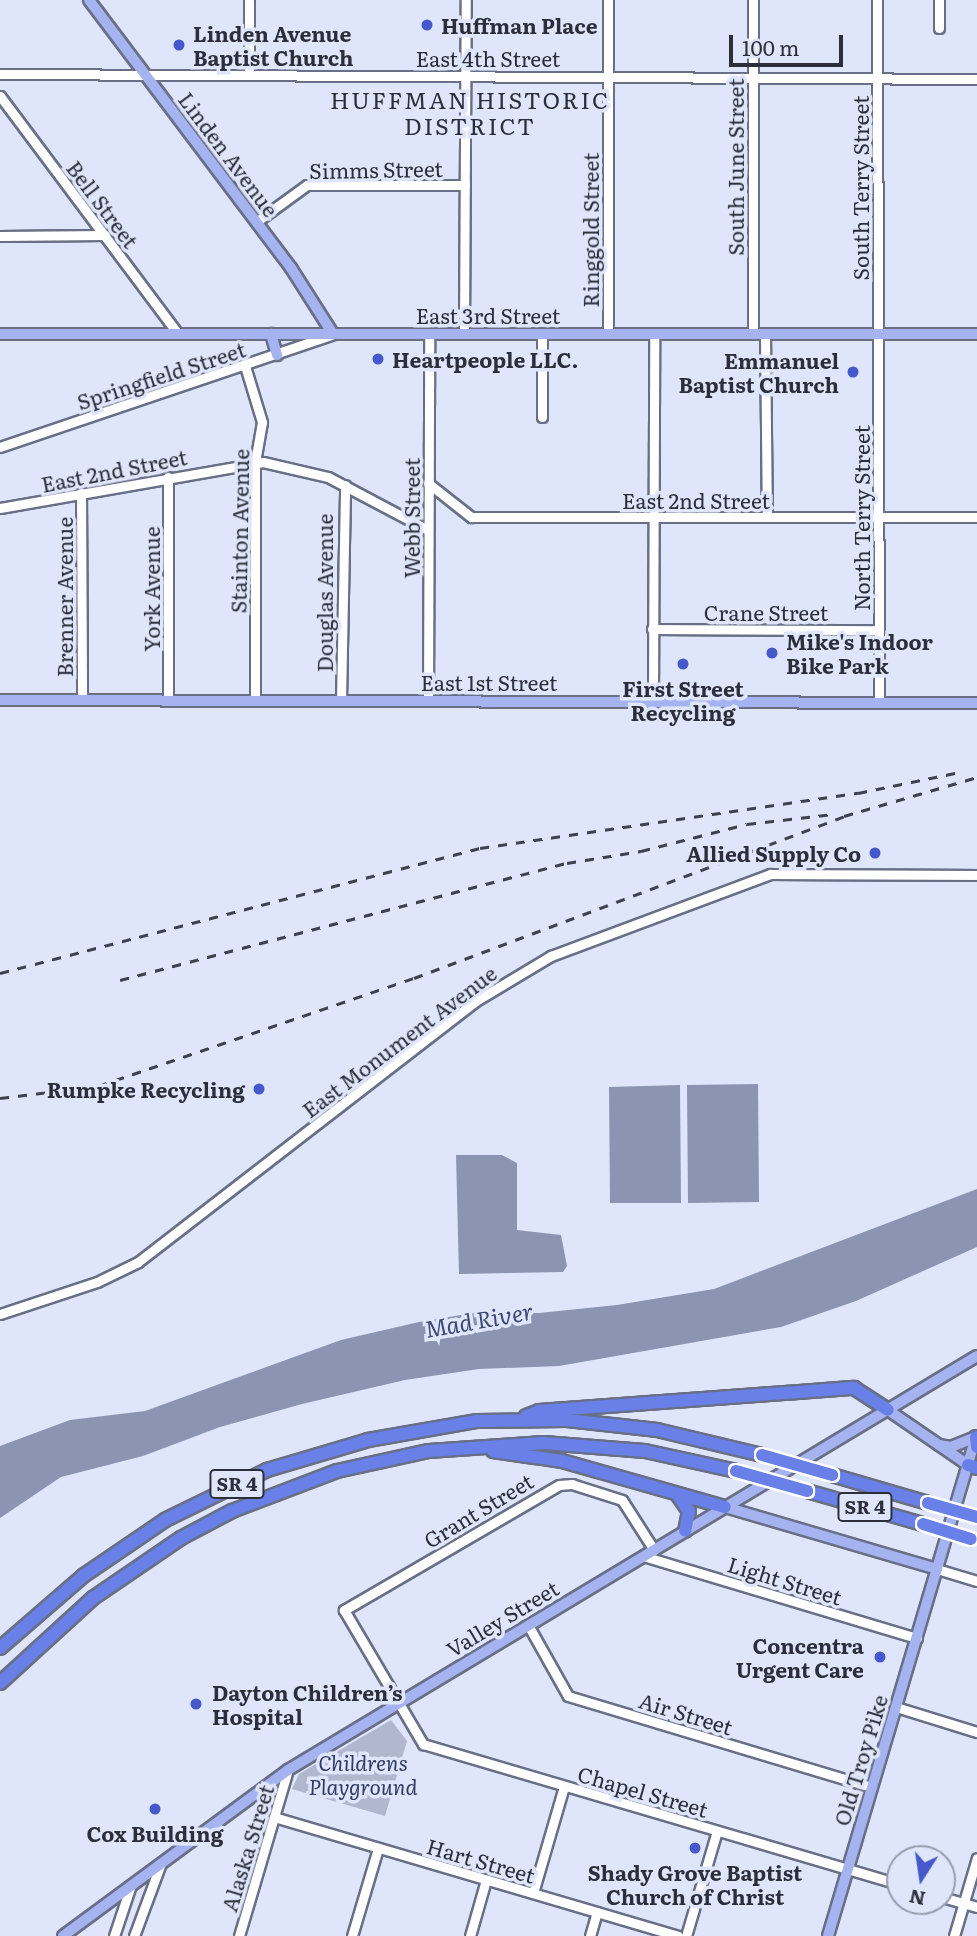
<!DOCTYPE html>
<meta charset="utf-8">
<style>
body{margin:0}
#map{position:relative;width:977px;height:1936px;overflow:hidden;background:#dfe6fb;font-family:Literata,serif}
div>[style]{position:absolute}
.green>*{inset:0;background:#b0b7ce}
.water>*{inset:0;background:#8b94b0}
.roads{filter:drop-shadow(2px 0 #686f86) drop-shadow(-2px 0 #686f86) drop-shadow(0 2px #686f86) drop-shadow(0 -2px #686f86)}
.minor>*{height:9px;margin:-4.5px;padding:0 4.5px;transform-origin:4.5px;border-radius:4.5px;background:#fff}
.major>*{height:10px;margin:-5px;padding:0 5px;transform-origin:5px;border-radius:5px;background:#a5b3f1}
.highway>*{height:12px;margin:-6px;padding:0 6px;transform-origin:6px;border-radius:6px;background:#6980e8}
.rail>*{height:2.5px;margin-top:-1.25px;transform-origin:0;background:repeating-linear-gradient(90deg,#3e424e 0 9px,transparent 0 18px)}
.bridges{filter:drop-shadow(2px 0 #fff) drop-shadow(-2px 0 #fff) drop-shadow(0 2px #fff) drop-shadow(0 -2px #fff)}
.highway-bridge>*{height:12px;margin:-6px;padding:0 6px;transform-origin:6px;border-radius:6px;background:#6980e8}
.dots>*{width:19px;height:19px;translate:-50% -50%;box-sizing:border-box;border:4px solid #dfe6fb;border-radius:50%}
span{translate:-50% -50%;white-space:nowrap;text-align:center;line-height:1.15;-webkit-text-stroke:7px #dfe6fb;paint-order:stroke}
.shield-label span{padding:2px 5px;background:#dfe6fb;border:2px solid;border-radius:5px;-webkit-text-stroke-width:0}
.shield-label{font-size:19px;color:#2c2f3a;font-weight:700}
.poi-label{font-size:21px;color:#2c2f3a;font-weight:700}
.left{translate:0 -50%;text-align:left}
.right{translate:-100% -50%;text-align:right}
.street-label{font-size:21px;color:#2c2f3a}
.park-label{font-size:21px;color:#313c65;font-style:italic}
.neighbourhood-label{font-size:23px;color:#2c2f3a;letter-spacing:2px}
.water-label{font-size:23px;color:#3c4872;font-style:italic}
.north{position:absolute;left:886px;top:1845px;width:70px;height:70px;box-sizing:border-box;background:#dfe6fb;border:2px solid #979dae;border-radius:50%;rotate:192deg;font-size:19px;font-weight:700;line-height:28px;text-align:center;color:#2c2f3a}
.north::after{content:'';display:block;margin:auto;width:24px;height:32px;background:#4558cc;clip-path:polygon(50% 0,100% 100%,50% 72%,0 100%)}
.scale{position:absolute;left:729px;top:35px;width:114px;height:32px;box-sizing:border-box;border:4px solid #2c2f3a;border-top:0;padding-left:9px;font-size:21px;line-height:24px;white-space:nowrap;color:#2c2f3a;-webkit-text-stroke:5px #dfe6fb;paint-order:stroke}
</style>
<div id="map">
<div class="green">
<i style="clip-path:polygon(391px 1720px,407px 1741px,385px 1816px,292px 1789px,299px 1774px)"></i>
</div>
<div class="water">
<i style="clip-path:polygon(758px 1084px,759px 1202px,688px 1203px,687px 1085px)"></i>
<i style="clip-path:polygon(680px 1085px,681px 1203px,610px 1203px,609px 1087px)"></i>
<i style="clip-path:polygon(456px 1155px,502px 1155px,517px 1163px,517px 1230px,561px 1235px,567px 1266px,563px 1272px,459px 1274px)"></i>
<i style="clip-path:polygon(977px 1189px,977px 1247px,856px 1301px,781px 1327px,559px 1366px,479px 1369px,405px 1380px,302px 1404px,220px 1427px,143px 1456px,61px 1477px,0 1518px,0 1446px,70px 1420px,145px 1411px,341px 1340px,419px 1322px,479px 1312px,539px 1313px,617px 1305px,714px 1289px)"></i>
</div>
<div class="roads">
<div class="minor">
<i style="left:608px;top:0;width:334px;rotate:90deg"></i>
<i style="left:753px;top:0;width:334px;rotate:90deg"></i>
<i style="left:877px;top:0;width:702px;rotate:89.84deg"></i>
<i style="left:939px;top:28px;width:28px;rotate:-90deg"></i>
<i style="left:0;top:74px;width:977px;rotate:0.29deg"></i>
<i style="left:249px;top:75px;width:75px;rotate:-90deg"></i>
<i style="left:0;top:96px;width:297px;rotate:53.2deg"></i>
<i style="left:256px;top:222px;width:63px;rotate:-36deg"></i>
<i style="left:307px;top:185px;width:158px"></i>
<i style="left:0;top:236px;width:105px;rotate:-0.5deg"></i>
<i style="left:464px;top:334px;width:334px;rotate:-89.7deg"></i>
<i style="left:542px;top:334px;width:83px;rotate:90deg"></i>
<i style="left:765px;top:334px;width:183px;rotate:89.4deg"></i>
<i style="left:245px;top:366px;width:59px;rotate:73.1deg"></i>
<i style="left:262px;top:422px;width:41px;rotate:99.9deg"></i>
<i style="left:255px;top:462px;width:238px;rotate:90deg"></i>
<i style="left:0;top:447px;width:349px;rotate:-18.7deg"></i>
<i style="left:428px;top:483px;width:55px;rotate:38.3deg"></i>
<i style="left:471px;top:517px;width:506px"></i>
<i style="left:81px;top:493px;width:207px;rotate:89.7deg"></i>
<i style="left:0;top:508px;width:267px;rotate:-9.9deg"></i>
<i style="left:263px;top:462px;width:67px;rotate:13deg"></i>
<i style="left:328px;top:477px;width:113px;rotate:27.9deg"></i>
<i style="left:652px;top:629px;width:227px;rotate:0.3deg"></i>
<i style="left:168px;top:700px;width:223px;rotate:-90deg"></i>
<i style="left:341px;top:701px;width:216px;rotate:-88.9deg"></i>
<i style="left:428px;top:701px;width:367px;rotate:-89.8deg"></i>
<i style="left:653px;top:701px;width:367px;rotate:-89.8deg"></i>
<i style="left:0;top:1314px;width:102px;rotate:-18.3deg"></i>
<i style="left:97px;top:1282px;width:46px;rotate:-26deg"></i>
<i style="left:138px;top:1262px;width:425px;rotate:-37.7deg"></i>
<i style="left:474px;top:1002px;width:90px;rotate:-30.9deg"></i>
<i style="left:551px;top:956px;width:234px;rotate:-20.5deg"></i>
<i style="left:770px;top:874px;width:207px;rotate:0.3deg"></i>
<i style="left:654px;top:1550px;width:59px;rotate:-122.6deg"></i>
<i style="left:622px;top:1500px;width:52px;rotate:-162.3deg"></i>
<i style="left:572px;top:1484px;width:13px;rotate:176deg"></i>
<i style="left:559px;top:1485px;width:249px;rotate:149.8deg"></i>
<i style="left:344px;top:1610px;width:156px;rotate:59.5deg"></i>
<i style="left:423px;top:1744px;width:497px;rotate:16.4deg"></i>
<i style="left:643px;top:1556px;width:286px;rotate:16.7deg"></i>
<i style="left:937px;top:1569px;width:42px;rotate:16.7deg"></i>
<i style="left:528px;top:1625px;width:81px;rotate:60.6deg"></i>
<i style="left:568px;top:1696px;width:317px;rotate:16.7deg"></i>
<i style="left:896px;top:1707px;width:85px;rotate:17.2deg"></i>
<i style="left:274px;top:1817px;width:421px;rotate:16.4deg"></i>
<i style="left:533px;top:1893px;width:111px;rotate:-73.8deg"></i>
<i style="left:942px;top:1897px;width:36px;rotate:16deg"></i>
<i style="left:114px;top:1936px;width:54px;rotate:-71.6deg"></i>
<i style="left:134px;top:1936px;width:78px;rotate:-69.7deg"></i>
<i style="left:239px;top:1936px;width:173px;rotate:-73.6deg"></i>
<i style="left:352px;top:1936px;width:92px;rotate:-73.5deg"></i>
<i style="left:470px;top:1936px;width:58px;rotate:-74.1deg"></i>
<i style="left:590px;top:1936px;width:25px;rotate:-74deg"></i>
<i style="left:686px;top:1936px;width:109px;rotate:-73.6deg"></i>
<i style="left:954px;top:1936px;width:81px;rotate:-73.6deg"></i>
</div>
<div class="major">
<i style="left:89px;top:0;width:336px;rotate:53deg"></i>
<i style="left:291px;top:268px;width:78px;rotate:57.5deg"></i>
<i style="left:0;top:334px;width:977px"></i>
<i style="left:271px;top:334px;width:22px;rotate:74deg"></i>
<i style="left:0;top:700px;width:977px;rotate:0.18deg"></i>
<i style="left:888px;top:1410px;width:97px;rotate:34.5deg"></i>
<i style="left:939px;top:1445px;width:12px;rotate:9deg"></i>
<i style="left:951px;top:1447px;width:27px;rotate:-22deg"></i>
<i style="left:725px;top:1507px;width:221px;rotate:16.3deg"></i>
<i style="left:63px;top:1936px;width:280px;rotate:-36.4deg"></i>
<i style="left:288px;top:1770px;width:804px;rotate:-31deg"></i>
<i style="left:828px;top:1936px;width:517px;rotate:-73.49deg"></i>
</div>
<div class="highway">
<i style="left:526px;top:1416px;width:14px;rotate:-21deg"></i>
<i style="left:539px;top:1411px;width:316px;rotate:-4.2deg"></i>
<i style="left:854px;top:1388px;width:40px;rotate:32.9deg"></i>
<i style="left:976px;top:1437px;width:10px;rotate:84deg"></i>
<i style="left:493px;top:1451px;width:70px;rotate:8.2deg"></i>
<i style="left:562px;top:1461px;width:169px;rotate:15.8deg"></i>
<i style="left:968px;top:1465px;width:9px;rotate:18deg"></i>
<i style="left:832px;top:1475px;width:100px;rotate:16.3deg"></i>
<i style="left:807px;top:1491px;width:121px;rotate:15.9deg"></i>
<i style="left:677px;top:1494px;width:21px;rotate:55deg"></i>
<i style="left:689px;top:1511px;width:20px;rotate:101deg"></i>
<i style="left:0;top:1648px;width:110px;rotate:-40.9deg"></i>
<i style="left:83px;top:1576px;width:99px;rotate:-34.3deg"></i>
<i style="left:165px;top:1520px;width:114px;rotate:-26.1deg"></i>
<i style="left:267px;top:1470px;width:105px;rotate:-16.5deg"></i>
<i style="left:368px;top:1440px;width:111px;rotate:-9.9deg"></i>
<i style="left:477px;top:1421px;width:90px;rotate:-0.6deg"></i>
<i style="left:567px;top:1420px;width:91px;rotate:6.3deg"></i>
<i style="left:657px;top:1430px;width:108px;rotate:13.4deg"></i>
<i style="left:0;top:1683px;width:126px;rotate:-42.4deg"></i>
<i style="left:93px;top:1598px;width:107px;rotate:-34.3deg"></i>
<i style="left:181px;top:1538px;width:58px;rotate:-27.9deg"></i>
<i style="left:232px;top:1511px;width:112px;rotate:-20.9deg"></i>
<i style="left:337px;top:1471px;width:94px;rotate:-12.3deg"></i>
<i style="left:429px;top:1451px;width:115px;rotate:-4deg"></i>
<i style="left:544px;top:1443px;width:101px;rotate:4.5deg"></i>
<i style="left:645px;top:1451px;width:93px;rotate:12.4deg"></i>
</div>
</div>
<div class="rail">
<i style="left:0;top:973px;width:496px;rotate:-14.6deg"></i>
<i style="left:480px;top:848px;width:382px;rotate:-8.3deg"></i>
<i style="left:858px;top:793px;width:104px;rotate:-11.6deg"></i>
<i style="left:120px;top:980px;width:462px;rotate:-14.7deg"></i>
<i style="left:567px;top:863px;width:75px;rotate:-9.2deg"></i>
<i style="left:641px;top:851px;width:109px;rotate:-14.3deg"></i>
<i style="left:747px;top:824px;width:87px;rotate:-6.6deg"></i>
<i style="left:0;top:1098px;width:99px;rotate:-7deg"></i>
<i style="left:98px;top:1086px;width:334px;rotate:-18.9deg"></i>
<i style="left:414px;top:978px;width:460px;rotate:-20.6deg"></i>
<i style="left:844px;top:816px;width:139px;rotate:-16.3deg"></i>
</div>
<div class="bridges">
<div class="highway-bridge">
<i style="left:762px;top:1455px;width:73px;rotate:15.9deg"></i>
<i style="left:736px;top:1471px;width:74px;rotate:15.7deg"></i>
<i style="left:928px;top:1503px;width:51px;rotate:15.9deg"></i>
<i style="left:923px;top:1524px;width:50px;rotate:17.4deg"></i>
</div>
</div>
<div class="dots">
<i style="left:427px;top:25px;background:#4558cc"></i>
<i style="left:179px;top:45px;background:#4558cc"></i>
<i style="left:378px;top:359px;background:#4558cc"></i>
<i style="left:853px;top:372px;background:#4558cc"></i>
<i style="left:772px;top:653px;background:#4558cc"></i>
<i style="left:683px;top:664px;background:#4558cc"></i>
<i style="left:875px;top:853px;background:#4558cc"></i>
<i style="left:259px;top:1089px;background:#4558cc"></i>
<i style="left:880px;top:1657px;background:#4558cc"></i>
<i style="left:196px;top:1704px;background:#4558cc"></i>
<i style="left:155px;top:1809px;background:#4558cc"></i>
<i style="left:695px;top:1848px;background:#4558cc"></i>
</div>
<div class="shield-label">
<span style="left:237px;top:1484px">SR 4</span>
<span style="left:865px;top:1507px">SR 4</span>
</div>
<div class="poi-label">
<span class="left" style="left:441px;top:25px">Huffman Place</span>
<span class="left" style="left:193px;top:45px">Linden Avenue<br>Baptist Church</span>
<span class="left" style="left:392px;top:359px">Heartpeople LLC.</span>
<span class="right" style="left:839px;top:372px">Emmanuel<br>Baptist Church</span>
<span class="left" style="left:786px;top:653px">Mike's Indoor<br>Bike Park</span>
<span style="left:683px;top:700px">First Street<br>Recycling</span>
<span class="right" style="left:861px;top:853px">Allied Supply Co</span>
<span class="right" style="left:245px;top:1089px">Rumpke Recycling</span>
<span class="right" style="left:864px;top:1657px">Concentra<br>Urgent Care</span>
<span class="left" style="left:212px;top:1704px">Dayton Children’s<br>Hospital</span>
<span style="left:155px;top:1833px">Cox Building</span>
<span style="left:695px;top:1884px">Shady Grove Baptist<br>Church of Christ</span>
</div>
<div class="street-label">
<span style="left:488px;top:58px">East 4th Street</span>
<span style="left:229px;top:154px;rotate:53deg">Linden Avenue</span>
<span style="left:735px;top:167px;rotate:-90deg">South June Street</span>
<span style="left:376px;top:169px;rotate:-1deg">Simms Street</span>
<span style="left:860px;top:188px;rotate:-90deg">South Terry Street</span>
<span style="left:103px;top:204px;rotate:53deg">Bell Street</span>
<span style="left:590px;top:230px;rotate:-90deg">Ringgold Street</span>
<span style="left:488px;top:315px">East 3rd Street</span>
<span style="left:161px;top:375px;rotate:-18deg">Springfield Street</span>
<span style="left:114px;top:470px;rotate:-11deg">East 2nd Street</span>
<span style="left:696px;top:500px">East 2nd Street</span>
<span style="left:411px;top:518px;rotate:-90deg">Webb Street</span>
<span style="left:861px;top:518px;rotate:-90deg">North Terry Street</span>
<span style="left:239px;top:531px;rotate:-89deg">Stainton Avenue</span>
<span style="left:151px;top:589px;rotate:-90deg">York Avenue</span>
<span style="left:324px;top:593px;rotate:-90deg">Douglas Avenue</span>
<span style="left:64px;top:597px;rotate:-90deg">Brenner Avenue</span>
<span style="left:766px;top:612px">Crane Street</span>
<span style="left:489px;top:682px">East 1st Street</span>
<span style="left:399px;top:1041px;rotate:-37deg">East Monument Avenue</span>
<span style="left:478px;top:1510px;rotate:-31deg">Grant Street</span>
<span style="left:785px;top:1580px;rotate:17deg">Light Street</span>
<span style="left:502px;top:1618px;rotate:-31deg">Valley Street</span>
<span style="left:686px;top:1713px;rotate:17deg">Air Street</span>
<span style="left:860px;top:1760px;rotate:-73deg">Old Troy Pike</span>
<span style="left:643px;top:1791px;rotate:16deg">Chapel Street</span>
<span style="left:247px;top:1848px;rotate:-73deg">Alaska Street</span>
<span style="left:481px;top:1860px;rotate:16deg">Hart Street</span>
</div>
<div class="park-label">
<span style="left:363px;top:1774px">Childrens<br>Playground</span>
</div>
<div class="neighbourhood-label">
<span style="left:470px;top:112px">HUFFMAN HISTORIC<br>DISTRICT</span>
</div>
<div class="water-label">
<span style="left:479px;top:1319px;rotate:-10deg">Mad River</span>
</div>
<div class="north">N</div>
<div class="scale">100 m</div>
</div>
